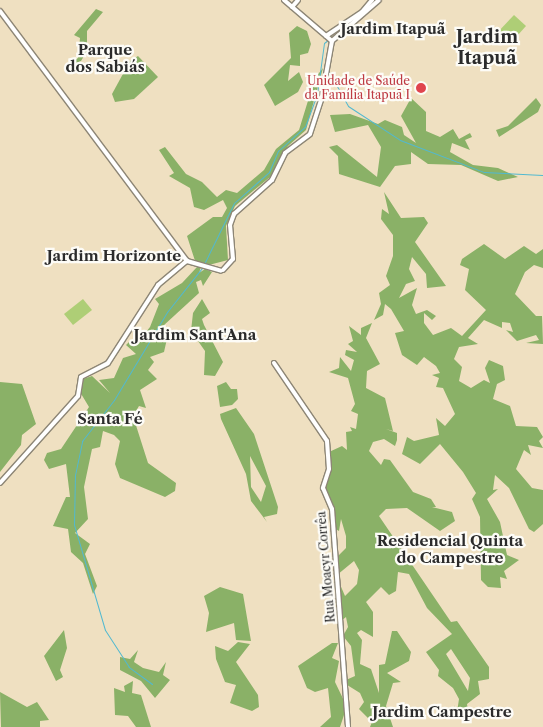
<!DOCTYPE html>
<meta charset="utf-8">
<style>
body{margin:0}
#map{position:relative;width:543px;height:727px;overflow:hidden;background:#efe0c1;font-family:"Libre Caslon Text",serif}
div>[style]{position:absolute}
.green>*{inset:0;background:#aece76}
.forest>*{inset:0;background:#8ab167}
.stream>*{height:1px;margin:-0.5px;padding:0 0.5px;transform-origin:0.5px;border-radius:0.5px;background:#52b9d0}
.roads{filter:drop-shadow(1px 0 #8d8676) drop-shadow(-1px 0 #8d8676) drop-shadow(0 1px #8d8676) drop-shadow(0 -1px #8d8676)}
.minor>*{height:4px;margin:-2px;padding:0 2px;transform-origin:2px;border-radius:2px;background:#fff}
.dots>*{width:14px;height:14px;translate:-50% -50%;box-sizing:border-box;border:2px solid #fdfcf7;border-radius:50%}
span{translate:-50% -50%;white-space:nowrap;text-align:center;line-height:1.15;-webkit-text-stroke:4.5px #fdfcf7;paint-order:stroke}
.health-label{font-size:12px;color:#be3a42}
.right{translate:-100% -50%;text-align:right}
.street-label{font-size:12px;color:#2b2b2b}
.quarter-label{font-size:15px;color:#2b2b2b;font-weight:700}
.district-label{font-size:18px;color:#2b2b2b;font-weight:700}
</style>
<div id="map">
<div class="green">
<i style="clip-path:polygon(514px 15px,526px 26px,509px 45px,496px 34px)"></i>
<i style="clip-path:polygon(83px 299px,92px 310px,73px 325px,64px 314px)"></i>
</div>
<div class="forest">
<i style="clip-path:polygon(96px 9px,103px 12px,87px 31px,87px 51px,81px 61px,65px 67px,78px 58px,80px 38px,74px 35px)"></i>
<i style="clip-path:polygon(297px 26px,307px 31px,311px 44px,308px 53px,300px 55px,300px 66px,290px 65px,288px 81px,299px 72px,303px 82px,298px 92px,275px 106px,264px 85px,291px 58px,289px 33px)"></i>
<i style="clip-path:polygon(138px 56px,158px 77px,134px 99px,115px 102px,112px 94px,130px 61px)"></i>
<i style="clip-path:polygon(323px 68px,306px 130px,288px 146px,270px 177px,235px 206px,226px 226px,228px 260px,201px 267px,199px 273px,205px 269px,212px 272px,203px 286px,201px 280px,196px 282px,199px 293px,163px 326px,169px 330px,164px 352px,150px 357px,154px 362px,148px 370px,157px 379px,140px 390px,146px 408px,139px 406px,133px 416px,148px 463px,176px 483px,175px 491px,165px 497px,120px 478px,115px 464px,120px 441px,114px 435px,103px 431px,100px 447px,92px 449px,84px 487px,88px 519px,75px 533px,90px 544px,85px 554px,97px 586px,93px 594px,83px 563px,71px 552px,68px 529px,53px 526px,66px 497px,70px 497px,66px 464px,49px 469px,44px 460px,47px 453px,61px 449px,89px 407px,80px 392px,83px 379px,92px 376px,110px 393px,99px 380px,114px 378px,123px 358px,136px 354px,126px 345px,132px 339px,138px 342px,150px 327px,159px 304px,155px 299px,182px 283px,197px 267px,187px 236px,213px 217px,222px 217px,227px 208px,223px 200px,204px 210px,194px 207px,190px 188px,169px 176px,174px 173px,159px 150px,165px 147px,186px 174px,202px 182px,217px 197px,226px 190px,237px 193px,264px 170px,276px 149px,299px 130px,315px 78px)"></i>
<i style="clip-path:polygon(411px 98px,426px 112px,426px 131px,440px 137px,453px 129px,459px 139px,470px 133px,472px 137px,465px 140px,470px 150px,452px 143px,450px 152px,473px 165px,498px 168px,518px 177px,498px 181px,461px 165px,428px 164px,411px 152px,411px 164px,395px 166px,380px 187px,339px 174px,338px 156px,329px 147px,337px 145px,377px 177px,381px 147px,368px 125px,335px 132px,330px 115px,350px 114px,378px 124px,385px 120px,402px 127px,404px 135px,416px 143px,401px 116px)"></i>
<i style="clip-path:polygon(536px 98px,541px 105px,538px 112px,499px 137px,496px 130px,508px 126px)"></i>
<i style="clip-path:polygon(384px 192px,401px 218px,424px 217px,428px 223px,415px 242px,446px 286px,427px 288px,426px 274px,412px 257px,409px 269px,415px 281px,406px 284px,399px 298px,417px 288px,412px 305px,416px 314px,427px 310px,436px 316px,432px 320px,424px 313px,424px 323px,433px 335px,451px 328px,462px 336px,486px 310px,465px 290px,469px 269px,460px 265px,462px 259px,484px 244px,505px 259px,524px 246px,536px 254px,543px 249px,543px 268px,534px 265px,525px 272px,515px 294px,536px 316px,542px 316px,543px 344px,526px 343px,539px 340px,536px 335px,517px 341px,506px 330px,513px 332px,510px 323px,502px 322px,502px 328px,484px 320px,468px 338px,478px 344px,459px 347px,454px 359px,462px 367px,459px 381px,471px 388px,484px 380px,490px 383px,485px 368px,489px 360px,503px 366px,505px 380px,497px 384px,493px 399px,510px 406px,516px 426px,537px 427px,543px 437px,539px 441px,543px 448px,528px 445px,531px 455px,524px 450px,516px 469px,532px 488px,543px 490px,543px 524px,534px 532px,529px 529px,509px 488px,495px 475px,493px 490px,498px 489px,487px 499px,500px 522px,507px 555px,519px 560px,504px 571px,507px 579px,500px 577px,501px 588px,488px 587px,481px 580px,480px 517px,472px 499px,476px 493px,463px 472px,440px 444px,420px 464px,402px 454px,407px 437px,414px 441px,439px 435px,436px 418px,445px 426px,455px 414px,443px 388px,436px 387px,439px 378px,432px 375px,440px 373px,436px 366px,424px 357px,417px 365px,402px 355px,395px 333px,404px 331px,391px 309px,385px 304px,383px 315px,374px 320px,381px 304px,379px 293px,390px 285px,386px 276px,393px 256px,393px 235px,381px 219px,382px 209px,389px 214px)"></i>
<i style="clip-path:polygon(202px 299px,210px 313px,202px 319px,204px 325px,223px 362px,215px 376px,204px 375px,205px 351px,191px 331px,193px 313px)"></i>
<i style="clip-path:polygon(evenodd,372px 323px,366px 338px,380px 364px,367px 371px,366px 388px,385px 398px,393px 431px,386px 429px,397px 433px,397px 440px,395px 446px,384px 439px,373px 442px,369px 451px,381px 465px,384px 459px,390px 460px,413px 492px,431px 499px,436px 507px,432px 507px,452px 512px,455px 521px,440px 531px,407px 508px,386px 509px,379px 516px,451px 622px,457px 621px,489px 667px,489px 679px,478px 681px,480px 694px,467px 704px,468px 711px,456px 714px,454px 705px,457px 712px,459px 699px,453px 688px,438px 676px,439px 670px,426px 652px,452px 634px,427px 608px,409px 574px,398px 572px,396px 591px,389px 595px,381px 587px,366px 602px,373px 612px,373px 637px,361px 630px,357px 633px,362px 640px,360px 664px,371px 669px,379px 693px,379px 665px,385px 664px,392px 631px,397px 631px,411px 652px,409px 661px,387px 673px,401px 682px,393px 683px,386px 706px,393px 727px,370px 727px,372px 722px,359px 709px,364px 702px,360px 693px,344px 683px,344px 668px,346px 680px,355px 676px,351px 646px,343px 636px,348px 627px,346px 617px,341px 621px,339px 582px,345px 596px,357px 584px,359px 570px,354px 561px,337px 575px,336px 558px,346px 548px,346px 536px,341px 519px,339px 531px,334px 528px,333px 508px,323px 493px,329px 452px,342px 446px,347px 450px,346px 432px,352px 431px,350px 427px,356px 429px,358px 414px,351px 411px,355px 404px,348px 378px,329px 372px,339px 368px,340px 357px,351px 371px,354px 360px,345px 355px,346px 350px,357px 352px,348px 344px,353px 341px,349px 326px,361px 335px,361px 328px,372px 323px,451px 649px,470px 678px,468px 691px,446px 654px,451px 649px)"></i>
<i style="clip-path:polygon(0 382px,22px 384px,36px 424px,22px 435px,21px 445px,0 472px)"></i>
<i style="clip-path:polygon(226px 382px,231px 389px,237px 389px,238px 399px,232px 405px,220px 407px,217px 386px)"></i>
<i style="clip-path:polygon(evenodd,236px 408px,254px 434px,278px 507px,277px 514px,264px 517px,267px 522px,251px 501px,246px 474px,221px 419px,220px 414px,236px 408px,250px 456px,266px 486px,261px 502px,251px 487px,250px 456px)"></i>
<i style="clip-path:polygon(220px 587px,243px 594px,251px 641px,236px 640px,234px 623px,206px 632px,209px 613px,204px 596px)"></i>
<i style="clip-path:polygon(64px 630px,67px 648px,60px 670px,63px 677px,56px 681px,44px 656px)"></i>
<i style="clip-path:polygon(238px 642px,250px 644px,236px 662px,258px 695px,259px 707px,252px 711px,230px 703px,236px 685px,225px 682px,216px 659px,215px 646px,228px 651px)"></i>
<i style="clip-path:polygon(332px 643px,338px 643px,332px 658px,339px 661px,335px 682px,347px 707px,346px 720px,344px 715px,340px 727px,320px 727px,331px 717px,328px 688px,315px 692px,307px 688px,298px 666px)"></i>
<i style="clip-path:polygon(138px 650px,134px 662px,143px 668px,159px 672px,166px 662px,163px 675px,170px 680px,155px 698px,141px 681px,120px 670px,120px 657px,130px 659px)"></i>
<i style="clip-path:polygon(133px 681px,132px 693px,141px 695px,151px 727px,136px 727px,128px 716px,115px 715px,114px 688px,125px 692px,124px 686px)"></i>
<i style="clip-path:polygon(0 692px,27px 707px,37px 702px,49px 720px,40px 721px,40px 727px,1px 727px)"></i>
</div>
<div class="stream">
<i style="left:328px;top:70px;width:41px;rotate:60.9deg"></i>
<i style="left:348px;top:106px;width:62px;rotate:33.2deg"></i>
<i style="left:400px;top:140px;width:90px;rotate:20.9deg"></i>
<i style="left:484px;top:172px;width:59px;rotate:2.9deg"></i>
<i style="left:204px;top:264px;width:68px;rotate:-63.8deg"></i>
<i style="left:234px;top:203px;width:47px;rotate:-41.5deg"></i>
<i style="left:269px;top:172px;width:23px;rotate:-67deg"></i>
<i style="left:278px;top:151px;width:36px;rotate:-42deg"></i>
<i style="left:305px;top:127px;width:35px;rotate:-70deg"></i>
<i style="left:317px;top:94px;width:51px;rotate:-82.2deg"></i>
<i style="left:324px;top:43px;width:34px;rotate:-38deg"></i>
<i style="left:152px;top:684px;width:29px;rotate:-144deg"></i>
<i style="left:129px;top:667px;width:44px;rotate:-123deg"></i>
<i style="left:105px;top:630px;width:109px;rotate:-106.4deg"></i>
<i style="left:74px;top:525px;width:50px;rotate:-88.9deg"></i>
<i style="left:75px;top:475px;width:35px;rotate:-78deg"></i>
<i style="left:82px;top:441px;width:52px;rotate:-52deg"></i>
<i style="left:114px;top:400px;width:103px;rotate:-58.9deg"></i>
<i style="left:167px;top:312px;width:56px;rotate:-51.5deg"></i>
</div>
<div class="roads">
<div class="minor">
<i style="left:284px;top:0;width:63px;rotate:40.5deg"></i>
<i style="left:292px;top:7px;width:9px;rotate:-49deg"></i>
<i style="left:0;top:11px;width:312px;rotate:53.2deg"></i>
<i style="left:187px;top:261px;width:35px;rotate:16deg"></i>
<i style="left:326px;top:36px;width:43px;rotate:-33.7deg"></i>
<i style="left:362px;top:12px;width:16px;rotate:-50deg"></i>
<i style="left:223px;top:270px;width:15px;rotate:-48deg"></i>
<i style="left:233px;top:259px;width:34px;rotate:-95deg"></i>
<i style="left:230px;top:225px;width:12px;rotate:-70deg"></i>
<i style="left:234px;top:214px;width:51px;rotate:-41.8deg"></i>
<i style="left:272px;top:180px;width:30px;rotate:-64deg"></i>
<i style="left:285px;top:153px;width:31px;rotate:-37deg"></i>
<i style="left:310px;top:134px;width:39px;rotate:-72deg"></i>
<i style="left:322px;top:97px;width:57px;rotate:-79.9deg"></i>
<i style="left:332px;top:41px;width:62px;rotate:-41.1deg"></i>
<i style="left:274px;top:363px;width:94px;rotate:55.8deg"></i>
<i style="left:327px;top:441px;width:28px;rotate:86deg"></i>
<i style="left:329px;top:469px;width:20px;rotate:108deg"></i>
<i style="left:323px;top:488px;width:23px;rotate:67deg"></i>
<i style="left:332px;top:509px;width:219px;rotate:85.8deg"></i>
<i style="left:0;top:483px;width:117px;rotate:-48.1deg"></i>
<i style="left:78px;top:396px;width:19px;rotate:-81deg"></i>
<i style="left:81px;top:377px;width:30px;rotate:-27deg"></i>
<i style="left:108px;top:363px;width:93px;rotate:-57.3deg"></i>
<i style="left:158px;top:285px;width:38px;rotate:-40deg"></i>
</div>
</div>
<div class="dots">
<i style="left:421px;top:88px;background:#e0444e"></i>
</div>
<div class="health-label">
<span class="right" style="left:410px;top:88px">Unidade de Saúde<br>da Família Itapuã I</span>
</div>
<div class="street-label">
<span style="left:326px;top:567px;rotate:-95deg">Rua Moacyr Corrêa</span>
</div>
<div class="quarter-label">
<span style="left:393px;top:29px">Jardim Itapuã</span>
<span style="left:105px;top:58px">Parque<br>dos Sabiás</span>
<span style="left:114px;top:256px">Jardim Horizonte</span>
<span style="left:195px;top:335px">Jardim Sant'Ana</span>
<span style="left:110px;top:419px">Santa Fé</span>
<span style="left:450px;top:549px">Residencial Quinta<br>do Campestre</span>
<span style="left:442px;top:712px">Jardim Campestre</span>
</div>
<div class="district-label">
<span style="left:487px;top:48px">Jardim<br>Itapuã</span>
</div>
</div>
